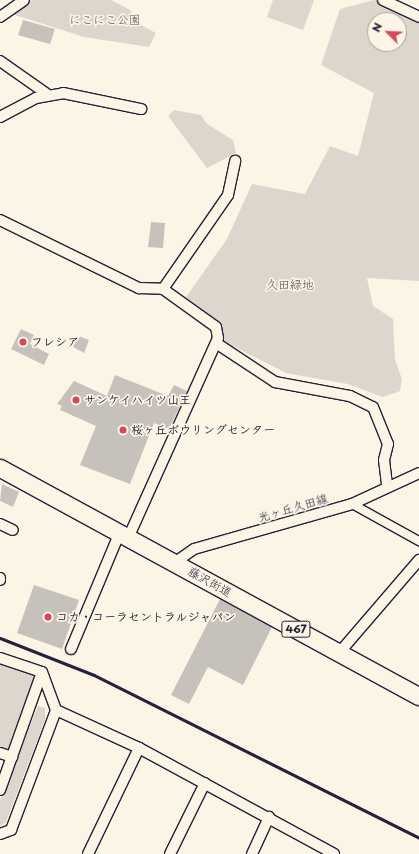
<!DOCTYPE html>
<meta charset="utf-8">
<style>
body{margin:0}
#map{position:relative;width:419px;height:854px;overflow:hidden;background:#fcf5e5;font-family:"Playpen Sans","Klee One",sans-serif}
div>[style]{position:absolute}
.green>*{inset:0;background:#dcd6cc}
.building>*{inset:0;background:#c6c1bb}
.roads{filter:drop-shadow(1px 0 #22223b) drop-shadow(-1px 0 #22223b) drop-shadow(0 1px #22223b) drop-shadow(0 -1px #22223b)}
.pedestrian>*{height:8px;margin:-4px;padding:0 4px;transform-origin:4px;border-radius:4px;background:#fcf5e5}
.minor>*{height:10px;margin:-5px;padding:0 5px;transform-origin:5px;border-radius:5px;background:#fcf5e5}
.trunk>*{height:17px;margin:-8.5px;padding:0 8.5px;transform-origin:8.5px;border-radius:8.5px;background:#fcf5e5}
.rail>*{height:3px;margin:-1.5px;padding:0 1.5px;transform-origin:1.5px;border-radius:1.5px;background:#22223b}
.dots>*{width:11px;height:11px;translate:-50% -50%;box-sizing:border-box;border:2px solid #fcf5e5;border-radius:50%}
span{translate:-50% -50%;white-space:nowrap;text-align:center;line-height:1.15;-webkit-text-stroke:3.5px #fcf5e5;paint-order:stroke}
.shield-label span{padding:1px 3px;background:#fcf5e5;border:1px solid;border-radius:3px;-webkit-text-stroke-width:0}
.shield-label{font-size:11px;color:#22223b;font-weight:700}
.park-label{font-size:12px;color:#504f5f}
.poi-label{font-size:12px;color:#22223b;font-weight:700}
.left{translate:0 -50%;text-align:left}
.street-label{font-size:12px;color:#22223b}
.north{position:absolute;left:367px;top:12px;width:40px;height:40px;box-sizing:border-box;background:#fcf5e5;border:1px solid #a5a1a1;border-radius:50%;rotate:294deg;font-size:11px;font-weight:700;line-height:16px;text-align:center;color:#22223b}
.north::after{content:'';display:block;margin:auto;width:14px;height:18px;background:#d1495b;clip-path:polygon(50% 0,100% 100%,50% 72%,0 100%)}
</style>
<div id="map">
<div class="green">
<i style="clip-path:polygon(32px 0,111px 0,130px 10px,137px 23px,156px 33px,149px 47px,84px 37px,12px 14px)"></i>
<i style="clip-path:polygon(273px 0,314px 0,303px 30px,267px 17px)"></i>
<i style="clip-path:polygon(evenodd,374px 0,419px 19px,419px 281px,367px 278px,373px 306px,393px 319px,395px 360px,402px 379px,400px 391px,383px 397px,348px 384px,286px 373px,223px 341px,221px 323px,186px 297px,227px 239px,252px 184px,305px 194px,330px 146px,358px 156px,374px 93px,321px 65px,340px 9px,374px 0,375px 20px,399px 20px,399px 44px,375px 44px,375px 20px)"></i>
<i style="clip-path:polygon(174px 110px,201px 115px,207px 124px,233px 140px,236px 153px,207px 168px,168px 116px)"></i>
<i style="clip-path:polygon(0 658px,42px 672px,12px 757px,0 753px)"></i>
<i style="clip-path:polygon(38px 706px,45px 708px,45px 720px,6px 822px,0 826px,0 800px)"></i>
</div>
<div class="building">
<i style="clip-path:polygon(23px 20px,55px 29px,50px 44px,18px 35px)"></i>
<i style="clip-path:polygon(151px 222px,165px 223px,163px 248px,148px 247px)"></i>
<i style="clip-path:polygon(21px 329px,34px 335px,30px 344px,49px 354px,44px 365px,11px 349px)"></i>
<i style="clip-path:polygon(79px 336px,89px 340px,84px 353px,73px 347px)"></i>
<i style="clip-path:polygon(115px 375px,168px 396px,174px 385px,187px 391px,169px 429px,154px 423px,130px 484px,80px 465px,96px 426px,60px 410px,62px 406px,57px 404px,74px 381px,107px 396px)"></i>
<i style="clip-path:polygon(2px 484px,19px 492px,13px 507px,0 501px)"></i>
<i style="clip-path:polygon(34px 585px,79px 600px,62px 649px,17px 633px)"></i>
<i style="clip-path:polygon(220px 599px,272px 627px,243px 685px,208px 667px,189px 704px,171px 695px)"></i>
</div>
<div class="roads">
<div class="pedestrian">
<i style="left:352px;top:504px;width:77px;rotate:28.9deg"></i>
</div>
<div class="minor">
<i style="left:383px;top:0;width:40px;rotate:25deg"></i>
<i style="left:0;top:17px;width:29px;rotate:-35deg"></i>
<i style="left:0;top:61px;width:57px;rotate:35.1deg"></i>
<i style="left:0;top:117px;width:41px;rotate:-27.8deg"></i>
<i style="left:36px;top:98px;width:27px;rotate:-10deg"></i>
<i style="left:63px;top:93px;width:80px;rotate:11.6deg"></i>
<i style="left:0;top:220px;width:155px;rotate:26.1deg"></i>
<i style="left:139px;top:288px;width:24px;rotate:2deg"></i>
<i style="left:163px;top:289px;width:65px;rotate:35.6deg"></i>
<i style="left:216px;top:327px;width:11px;rotate:80deg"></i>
<i style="left:218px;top:338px;width:219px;rotate:114.2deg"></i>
<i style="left:163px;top:289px;width:114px;rotate:-55.3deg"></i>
<i style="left:228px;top:195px;width:35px;rotate:-78deg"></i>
<i style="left:216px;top:343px;width:71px;rotate:33.5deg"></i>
<i style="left:275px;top:382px;width:76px;rotate:10.6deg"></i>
<i style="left:350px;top:396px;width:25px;rotate:26deg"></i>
<i style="left:373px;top:407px;width:40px;rotate:68deg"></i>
<i style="left:388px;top:444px;width:16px;rotate:104deg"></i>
<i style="left:384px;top:460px;width:25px;rotate:83deg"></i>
<i style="left:0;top:524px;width:14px;rotate:25deg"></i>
<i style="left:174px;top:563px;width:24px;rotate:-35deg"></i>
<i style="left:194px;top:549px;width:164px;rotate:-15.9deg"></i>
<i style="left:352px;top:504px;width:74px;rotate:-24.8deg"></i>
<i style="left:0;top:580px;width:2px;rotate:-90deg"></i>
<i style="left:71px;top:649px;width:125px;rotate:-67.3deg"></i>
<i style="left:339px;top:653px;width:123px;rotate:-49.3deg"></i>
<i style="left:0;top:658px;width:44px;rotate:18.4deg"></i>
<i style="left:42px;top:672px;width:40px;rotate:69.8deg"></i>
<i style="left:56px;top:710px;width:91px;rotate:24.6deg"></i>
<i style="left:139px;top:748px;width:222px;rotate:28.5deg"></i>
<i style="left:0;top:753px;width:13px;rotate:18deg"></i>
<i style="left:0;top:790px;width:125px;rotate:-70.4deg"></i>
<i style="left:0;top:834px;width:12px;rotate:-20deg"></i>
<i style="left:11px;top:830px;width:128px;rotate:-69.4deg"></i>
<i style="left:88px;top:854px;width:118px;rotate:-64.3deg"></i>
<i style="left:170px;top:854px;width:79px;rotate:-63.8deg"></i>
<i style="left:252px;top:854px;width:41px;rotate:-65.3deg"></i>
</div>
<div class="trunk">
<i style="left:0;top:468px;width:477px;rotate:28.6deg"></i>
</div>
</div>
<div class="rail">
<i style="left:0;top:638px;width:101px;rotate:21.5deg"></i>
<i style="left:94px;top:675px;width:364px;rotate:26.6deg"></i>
</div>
<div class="dots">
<i style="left:23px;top:342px;background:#d1495b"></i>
<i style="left:76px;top:400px;background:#d1495b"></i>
<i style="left:123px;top:430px;background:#d1495b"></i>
<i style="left:48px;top:617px;background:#d1495b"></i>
</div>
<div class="shield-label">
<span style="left:296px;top:629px">467</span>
</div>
<div class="park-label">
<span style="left:105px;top:20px">にこにこ公園</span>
<span style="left:290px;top:285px">久田緑地</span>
</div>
<div class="poi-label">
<span class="left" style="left:31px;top:342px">フレシア</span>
<span class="left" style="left:84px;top:400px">サンケイハイツ山王</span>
<span class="left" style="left:131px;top:430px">桜ヶ丘ボウリングセンター</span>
<span class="left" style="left:56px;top:617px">コカ・コーラセントラルジャパン</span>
</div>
<div class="street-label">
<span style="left:293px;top:508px;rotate:-16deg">光ヶ丘久田線</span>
<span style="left:210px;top:582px;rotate:29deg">藤沢街道</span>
</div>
<div class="north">N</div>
</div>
